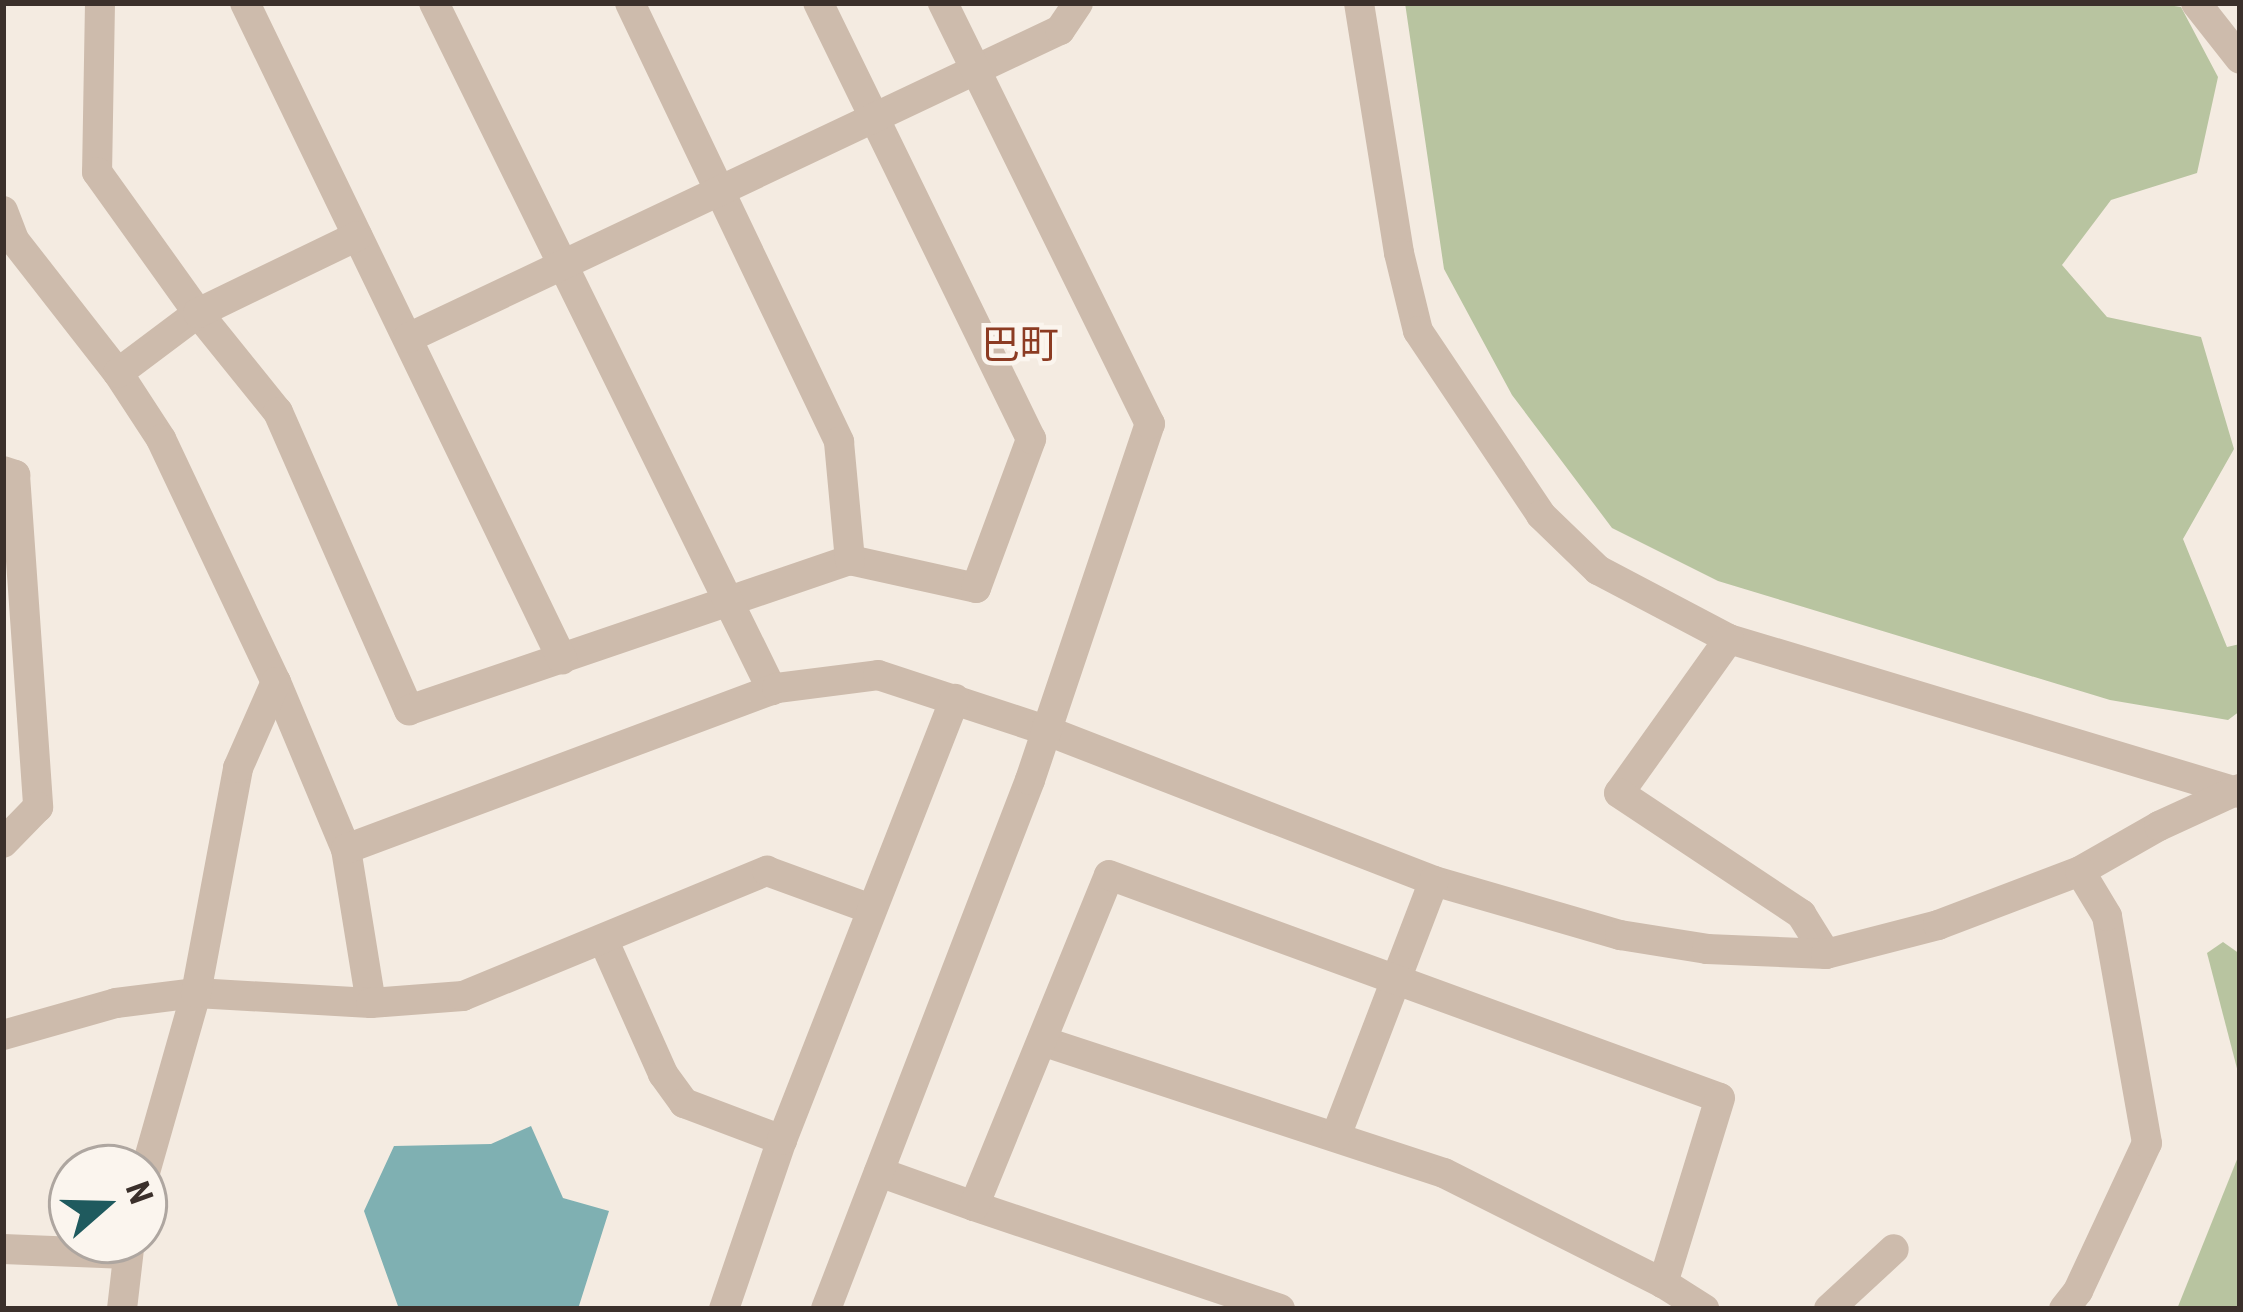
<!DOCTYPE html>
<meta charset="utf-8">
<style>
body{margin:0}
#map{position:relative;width:2243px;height:1312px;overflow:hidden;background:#f4ebe1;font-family:"Roboto Condensed","Noto Sans JP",sans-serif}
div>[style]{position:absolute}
.green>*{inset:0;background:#b8c4a0}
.water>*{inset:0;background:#7fb0b2}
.minor>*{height:30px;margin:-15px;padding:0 15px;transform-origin:15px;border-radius:15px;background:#cdbbac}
.minor-bridge>*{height:30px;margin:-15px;padding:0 15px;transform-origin:15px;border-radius:15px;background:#cdbbac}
span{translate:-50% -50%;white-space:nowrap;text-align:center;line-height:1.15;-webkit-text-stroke:9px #fbf5ee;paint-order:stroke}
.quarter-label{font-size:39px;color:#8c3b22}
.frame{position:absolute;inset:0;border:6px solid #3b302b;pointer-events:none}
.north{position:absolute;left:48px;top:1144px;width:120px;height:120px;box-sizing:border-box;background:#fbf5ee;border:3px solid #aea6a0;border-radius:50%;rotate:70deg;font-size:33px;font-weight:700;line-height:48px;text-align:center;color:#3b302b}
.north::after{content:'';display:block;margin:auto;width:42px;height:54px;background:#1f5a5e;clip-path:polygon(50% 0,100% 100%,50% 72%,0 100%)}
</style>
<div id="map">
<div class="green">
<i style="clip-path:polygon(1405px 3px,2154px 3px,2181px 7px,2218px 77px,2197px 173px,2111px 200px,2062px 265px,2107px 317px,2201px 337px,2234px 449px,2183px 539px,2227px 647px,2240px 644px,2240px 711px,2228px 720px,2110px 700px,1718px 581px,1612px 528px,1512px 395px,1444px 269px)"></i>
<i style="clip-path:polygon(2223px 942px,2240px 954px,2240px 1080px,2207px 953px)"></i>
<i style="clip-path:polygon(2240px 1152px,2240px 1309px,2177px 1309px)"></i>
</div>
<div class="water">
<i style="clip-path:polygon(531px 1126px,563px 1198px,609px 1211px,578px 1309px,399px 1309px,364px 1211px,394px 1146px,491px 1144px)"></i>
</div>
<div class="minor">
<i style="left:100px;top:3px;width:169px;rotate:91deg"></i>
<i style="left:97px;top:172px;width:173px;rotate:54.4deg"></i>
<i style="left:198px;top:313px;width:127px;rotate:51.1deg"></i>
<i style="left:278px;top:412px;width:326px;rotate:66.3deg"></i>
<i style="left:409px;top:710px;width:466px;rotate:-18.8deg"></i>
<i style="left:850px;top:560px;width:129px;rotate:12.5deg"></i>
<i style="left:976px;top:588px;width:159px;rotate:-69.7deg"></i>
<i style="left:1031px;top:439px;width:485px;rotate:-116deg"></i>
<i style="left:245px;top:3px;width:729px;rotate:64.21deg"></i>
<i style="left:434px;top:3px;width:766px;rotate:63.8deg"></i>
<i style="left:630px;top:3px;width:486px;rotate:64.5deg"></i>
<i style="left:839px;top:442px;width:119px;rotate:84.7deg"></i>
<i style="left:1359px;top:3px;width:253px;rotate:80.9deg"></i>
<i style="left:1399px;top:253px;width:80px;rotate:76.3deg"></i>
<i style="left:1418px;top:331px;width:221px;rotate:56.2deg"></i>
<i style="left:1541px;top:515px;width:79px;rotate:44deg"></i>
<i style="left:1598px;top:570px;width:148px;rotate:27.8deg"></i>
<i style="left:1729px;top:639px;width:534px;rotate:16.77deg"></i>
<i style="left:2196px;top:3px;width:71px;rotate:51.8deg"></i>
<i style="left:3px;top:211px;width:31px;rotate:69deg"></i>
<i style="left:14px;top:240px;width:169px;rotate:52deg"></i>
<i style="left:118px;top:373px;width:79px;rotate:56.9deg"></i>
<i style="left:161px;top:439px;width:269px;rotate:64.7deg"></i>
<i style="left:276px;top:682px;width:181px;rotate:67.3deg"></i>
<i style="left:346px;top:849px;width:156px;rotate:80.8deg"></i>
<i style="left:408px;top:338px;width:721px;rotate:-25.29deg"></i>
<i style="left:1060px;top:30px;width:32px;rotate:-56deg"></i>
<i style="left:118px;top:373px;width:100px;rotate:-36.9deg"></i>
<i style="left:198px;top:313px;width:177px;rotate:-25.8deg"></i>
<i style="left:3px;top:471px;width:13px;rotate:18deg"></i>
<i style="left:15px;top:475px;width:333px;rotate:86deg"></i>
<i style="left:38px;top:807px;width:50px;rotate:134.2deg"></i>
<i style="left:1729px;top:639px;width:189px;rotate:125.5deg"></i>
<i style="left:1619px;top:793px;width:219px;rotate:33.6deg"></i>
<i style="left:1801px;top:914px;width:47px;rotate:58deg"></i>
<i style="left:346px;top:849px;width:460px;rotate:-20.5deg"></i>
<i style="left:777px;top:688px;width:102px;rotate:-7.3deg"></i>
<i style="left:878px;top:675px;width:176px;rotate:18.2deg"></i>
<i style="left:1045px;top:730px;width:417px;rotate:21.2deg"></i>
<i style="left:1434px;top:881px;width:194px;rotate:16.2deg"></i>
<i style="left:1620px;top:935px;width:88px;rotate:9.1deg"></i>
<i style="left:1707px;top:949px;width:119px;rotate:2.4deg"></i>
<i style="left:1826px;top:954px;width:116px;rotate:-14.5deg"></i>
<i style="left:1938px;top:925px;width:152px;rotate:-20.8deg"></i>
<i style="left:2080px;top:871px;width:91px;rotate:-29.7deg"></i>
<i style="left:603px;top:939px;width:148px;rotate:66deg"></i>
<i style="left:663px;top:1074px;width:36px;rotate:54deg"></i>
<i style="left:684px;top:1103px;width:105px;rotate:20.7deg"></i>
<i style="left:3px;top:1035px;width:117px;rotate:-15.8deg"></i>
<i style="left:116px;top:1003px;width:81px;rotate:-7.1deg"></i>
<i style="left:196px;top:993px;width:175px;rotate:3.3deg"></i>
<i style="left:371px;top:1003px;width:92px;rotate:-4.4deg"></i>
<i style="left:463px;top:996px;width:329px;rotate:-22.4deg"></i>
<i style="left:767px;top:871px;width:111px;rotate:20.1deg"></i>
<i style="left:1042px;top:1041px;width:423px;rotate:18.2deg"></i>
<i style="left:1444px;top:1173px;width:245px;rotate:26.7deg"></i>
<i style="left:1663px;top:1283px;width:49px;rotate:32.4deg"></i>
<i style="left:1336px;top:1136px;width:273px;rotate:-69deg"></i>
<i style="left:879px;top:1172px;width:101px;rotate:19.7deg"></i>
<i style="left:144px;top:1176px;width:190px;rotate:-74.1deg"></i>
<i style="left:196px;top:993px;width:229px;rotate:-79.4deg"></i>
<i style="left:238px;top:768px;width:94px;rotate:-66.2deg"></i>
<i style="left:3px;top:1249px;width:124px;rotate:2.3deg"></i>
<i style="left:122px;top:1309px;width:69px;rotate:-83.4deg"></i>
<i style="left:724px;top:1309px;width:179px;rotate:-71.1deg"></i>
<i style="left:782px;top:1140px;width:474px;rotate:-68.6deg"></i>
<i style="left:826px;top:1309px;width:567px;rotate:-68.91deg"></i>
<i style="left:1030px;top:780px;width:376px;rotate:-71.4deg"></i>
<i style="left:1150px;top:424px;width:469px;rotate:-116.2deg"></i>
<i style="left:1280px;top:1309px;width:323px;rotate:-161.4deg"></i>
<i style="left:974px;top:1206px;width:357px;rotate:-67.8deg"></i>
<i style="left:1109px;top:875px;width:650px;rotate:20.05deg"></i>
<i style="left:1720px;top:1098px;width:194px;rotate:107.1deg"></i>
<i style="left:1829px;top:1309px;width:88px;rotate:-42.7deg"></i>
<i style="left:2064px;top:1309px;width:23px;rotate:-52deg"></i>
<i style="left:2078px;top:1291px;width:163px;rotate:-65deg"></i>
<i style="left:2147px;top:1143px;width:230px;rotate:-100deg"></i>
<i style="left:2107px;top:916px;width:52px;rotate:-121deg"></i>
</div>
<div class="minor-bridge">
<i style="left:2159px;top:826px;width:89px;rotate:-24.6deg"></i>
</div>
<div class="quarter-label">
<span style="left:1020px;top:345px">巴町</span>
</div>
<div class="frame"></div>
<div class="north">N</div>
</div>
